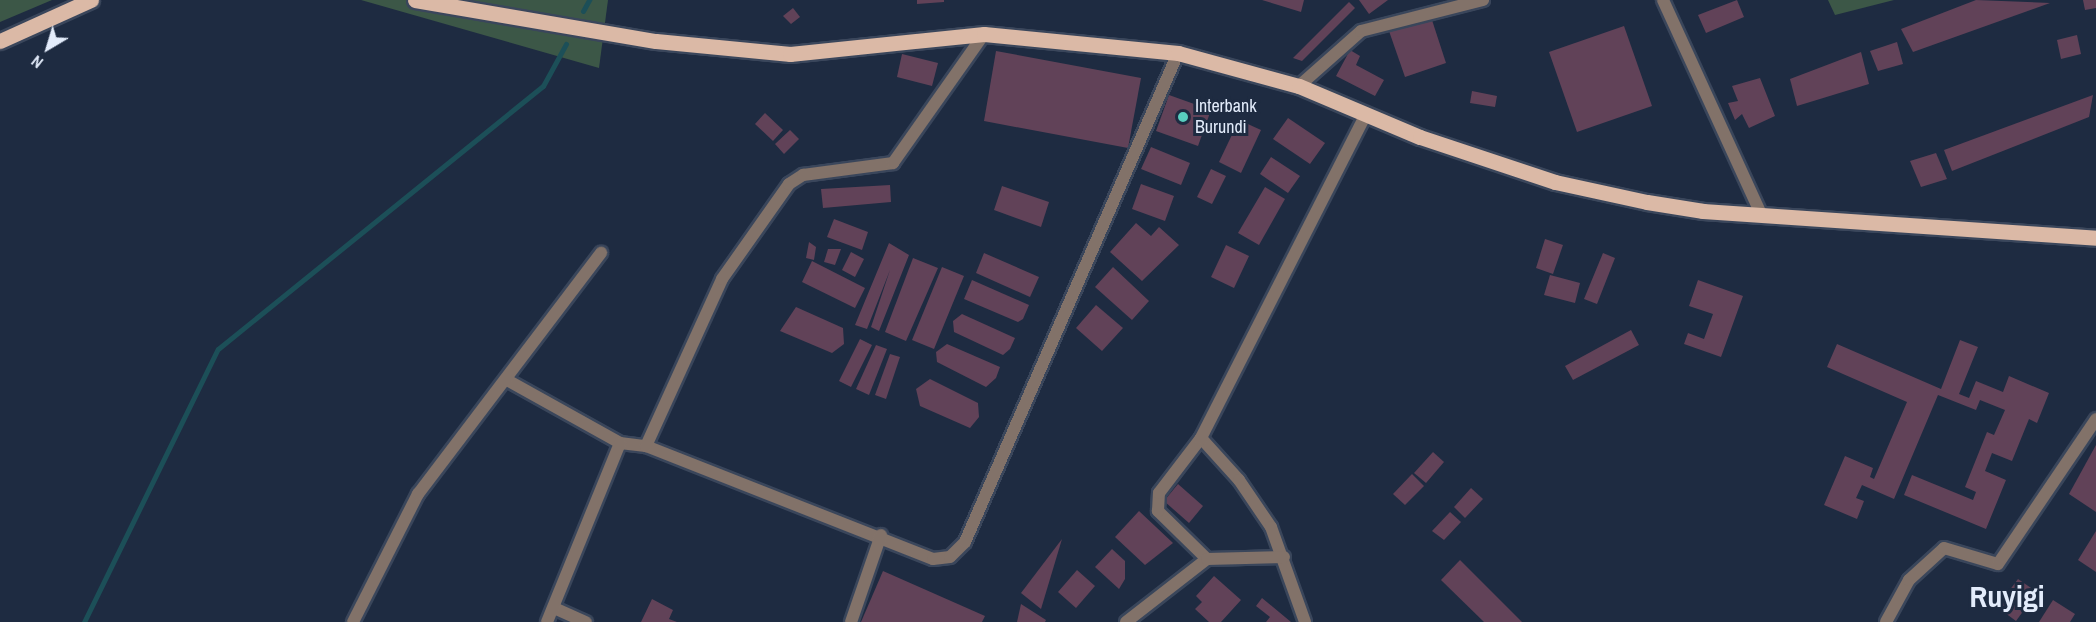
<!DOCTYPE html>
<style>
body{margin:0}
#map{position:relative;width:2096px;height:622px;overflow:hidden;background:#1e2b41;font-family:"Archivo Narrow",sans-serif}
div>[style]{position:absolute}
.green>*{inset:0;background:#3c5747}
.stream>*{height:5px;margin:-2.5px;padding:0 2.5px;transform-origin:2.5px;border-radius:2.5px;background:#1c4f58}
.building>*{inset:0;background:#614258}
.roads{filter:drop-shadow(2px 0 #3a465b) drop-shadow(-2px 0 #3a465b) drop-shadow(0 2px #3a465b) drop-shadow(0 -2px #3a465b)}
.street>*{height:12px;margin:-6px;padding:0 6px;transform-origin:6px;border-radius:6px;background:#827269}
.primary>*{height:15px;margin:-7.5px;padding:0 7.5px;transform-origin:7.5px;border-radius:7.5px;background:#dbb9a6}
.dots>*{width:16px;height:16px;translate:-50% -50%;box-sizing:border-box;border:3px solid #1e2b41;border-radius:50%}
span{translate:-50% -50%;white-space:nowrap;text-align:center;line-height:1.15;-webkit-text-stroke:6px #1e2b41;paint-order:stroke}
.poi-label{font-size:18px;color:#e3ecfb}
.left{translate:0 -50%;text-align:left}
.town-label{font-size:30px;color:#e3ecfb;font-weight:700}
.north{position:absolute;left:18px;top:18px;width:60px;height:60px;-webkit-text-stroke:4px #1e2b41;paint-order:stroke;rotate:218deg;font-size:16px;font-weight:700;line-height:24px;text-align:center;color:#e3ecfb}
.north::after{content:'';display:block;margin:auto;width:21px;height:27px;background:#e3ecfb;clip-path:polygon(50% 0,100% 100%,50% 72%,0 100%)}
</style>
<div id="map">
<div class="green">
<i style="clip-path:polygon(0 0,52px 0,0 22px)"></i>
<i style="clip-path:polygon(361px 0,608px 0,599px 68px)"></i>
<i style="clip-path:polygon(1828px 0,1894px 0,1835px 15px)"></i>
</div>
<div class="stream">
<i style="left:583px;top:11px;width:13px;rotate:-61deg"></i>
<i style="left:84px;top:622px;width:304px;rotate:-63.9deg"></i>
<i style="left:218px;top:349px;width:418px;rotate:-39deg"></i>
<i style="left:543px;top:86px;width:48px;rotate:-61.3deg"></i>
</div>
<div class="building">
<i style="clip-path:polygon(917px 0,944px 0,944px 2px,917px 4px)"></i>
<i style="clip-path:polygon(1262px 0,1304px 0,1301px 12px)"></i>
<i style="clip-path:polygon(1359px 0,1388px 0,1369px 14px)"></i>
<i style="clip-path:polygon(1737px 0,1744px 17px,1706px 33px,1698px 15px)"></i>
<i style="clip-path:polygon(1976px 0,2050px 3px,1913px 52px,1901px 29px)"></i>
<i style="clip-path:polygon(2083px 0,2096px 0,2096px 8px,2085px 10px)"></i>
<i style="clip-path:polygon(1349px 2px,1355px 8px,1302px 61px,1293px 58px)"></i>
<i style="clip-path:polygon(793px 8px,800px 17px,791px 24px,783px 16px)"></i>
<i style="clip-path:polygon(1431px 17px,1446px 63px,1405px 77px,1389px 31px)"></i>
<i style="clip-path:polygon(1624px 26px,1652px 106px,1577px 132px,1549px 52px)"></i>
<i style="clip-path:polygon(2077px 35px,2081px 54px,2061px 59px,2057px 40px)"></i>
<i style="clip-path:polygon(1897px 42px,1903px 64px,1878px 71px,1870px 51px)"></i>
<i style="clip-path:polygon(1350px 50px,1360px 56px,1356px 65px,1384px 80px,1375px 96px,1336px 76px)"></i>
<i style="clip-path:polygon(996px 51px,1141px 78px,1128px 148px,984px 121px)"></i>
<i style="clip-path:polygon(1861px 52px,1869px 84px,1797px 106px,1790px 79px)"></i>
<i style="clip-path:polygon(902px 54px,938px 63px,932px 86px,897px 77px)"></i>
<i style="clip-path:polygon(1760px 78px,1775px 116px,1749px 128px,1742px 114px,1735px 120px,1728px 103px,1738px 101px,1732px 86px)"></i>
<i style="clip-path:polygon(1472px 91px,1497px 96px,1495px 107px,1470px 103px)"></i>
<i style="clip-path:polygon(1169px 95px,1211px 110px,1198px 146px,1156px 131px)"></i>
<i style="clip-path:polygon(2093px 95px,2089px 117px,1952px 171px,1944px 150px)"></i>
<i style="clip-path:polygon(765px 113px,783px 130px,773px 141px,755px 124px)"></i>
<i style="clip-path:polygon(1288px 118px,1325px 143px,1310px 164px,1273px 139px)"></i>
<i style="clip-path:polygon(1239px 120px,1261px 130px,1241px 173px,1219px 162px)"></i>
<i style="clip-path:polygon(790px 130px,799px 139px,784px 154px,775px 144px)"></i>
<i style="clip-path:polygon(1151px 147px,1190px 163px,1181px 185px,1141px 169px)"></i>
<i style="clip-path:polygon(1936px 153px,1947px 179px,1921px 187px,1910px 161px)"></i>
<i style="clip-path:polygon(1271px 157px,1300px 176px,1288px 193px,1260px 174px)"></i>
<i style="clip-path:polygon(1211px 169px,1226px 176px,1212px 204px,1197px 197px)"></i>
<i style="clip-path:polygon(1141px 184px,1174px 196px,1165px 221px,1132px 209px)"></i>
<i style="clip-path:polygon(890px 185px,891px 202px,823px 208px,821px 189px)"></i>
<i style="clip-path:polygon(1002px 186px,1049px 202px,1041px 227px,994px 210px)"></i>
<i style="clip-path:polygon(1265px 187px,1285px 199px,1259px 245px,1238px 233px)"></i>
<i style="clip-path:polygon(834px 219px,868px 232px,862px 250px,827px 237px)"></i>
<i style="clip-path:polygon(1136px 223px,1151px 236px,1159px 227px,1179px 245px,1142px 281px,1110px 252px)"></i>
<i style="clip-path:polygon(1545px 239px,1563px 245px,1553px 274px,1536px 268px)"></i>
<i style="clip-path:polygon(809px 242px,816px 247px,814px 260px,806px 258px)"></i>
<i style="clip-path:polygon(889px 243px,909px 255px,879px 331px,871px 327px,890px 270px,867px 329px,855px 325px)"></i>
<i style="clip-path:polygon(1226px 245px,1249px 256px,1234px 288px,1211px 277px)"></i>
<i style="clip-path:polygon(828px 249px,841px 249px,835px 265px,824px 262px)"></i>
<i style="clip-path:polygon(851px 252px,864px 259px,855px 277px,842px 270px)"></i>
<i style="clip-path:polygon(984px 253px,1039px 277px,1030px 297px,976px 273px)"></i>
<i style="clip-path:polygon(1603px 253px,1615px 258px,1597px 304px,1584px 299px)"></i>
<i style="clip-path:polygon(913px 258px,938px 268px,906px 341px,885px 332px)"></i>
<i style="clip-path:polygon(812px 261px,865px 288px,855px 308px,802px 282px)"></i>
<i style="clip-path:polygon(942px 267px,964px 276px,934px 349px,912px 340px)"></i>
<i style="clip-path:polygon(1113px 267px,1149px 301px,1132px 320px,1095px 287px)"></i>
<i style="clip-path:polygon(1550px 275px,1580px 283px,1575px 303px,1544px 295px)"></i>
<i style="clip-path:polygon(972px 280px,1029px 305px,1023px 319px,1018px 322px,964px 299px)"></i>
<i style="clip-path:polygon(1698px 280px,1743px 296px,1721px 357px,1684px 344px,1688px 333px,1704px 339px,1713px 314px,1689px 306px)"></i>
<i style="clip-path:polygon(1096px 305px,1123px 328px,1102px 351px,1076px 328px)"></i>
<i style="clip-path:polygon(796px 307px,843px 328px,844px 344px,832px 353px,780px 331px)"></i>
<i style="clip-path:polygon(962px 314px,1015px 338px,1010px 349px,1003px 355px,954px 332px,953px 321px)"></i>
<i style="clip-path:polygon(1631px 330px,1639px 345px,1573px 380px,1565px 366px)"></i>
<i style="clip-path:polygon(860px 339px,872px 345px,851px 387px,839px 381px)"></i>
<i style="clip-path:polygon(1960px 340px,1978px 347px,1959px 394px,1969px 398px,1976px 381px,2003px 392px,2009px 376px,2049px 393px,2037px 423px,2029px 419px,2012px 461px,1992px 453px,1985px 471px,2006px 480px,1986px 529px,1904px 495px,1912px 475px,1973px 500px,1976px 492px,1965px 487px,1987px 432px,1994px 435px,2005px 410px,1980px 400px,1976px 410px,1938px 395px,1894px 499px,1862px 485px,1856px 498px,1864px 501px,1857px 519px,1824px 505px,1845px 456px,1873px 468px,1870px 477px,1874px 479px,1907px 402px,1827px 367px,1837px 344px,1941px 389px)"></i>
<i style="clip-path:polygon(947px 344px,1000px 367px,996px 378px,986px 387px,937px 362px,936px 352px)"></i>
<i style="clip-path:polygon(876px 345px,887px 349px,869px 395px,856px 389px)"></i>
<i style="clip-path:polygon(890px 354px,900px 357px,886px 399px,875px 395px)"></i>
<i style="clip-path:polygon(930px 379px,978px 403px,979px 417px,970px 428px,920px 406px,916px 389px)"></i>
<i style="clip-path:polygon(2096px 445px,2096px 512px,2069px 494px)"></i>
<i style="clip-path:polygon(1433px 452px,1444px 462px,1426px 483px,1414px 473px)"></i>
<i style="clip-path:polygon(1412px 474px,1424px 486px,1405px 505px,1393px 494px)"></i>
<i style="clip-path:polygon(1178px 484px,1203px 506px,1189px 523px,1164px 501px)"></i>
<i style="clip-path:polygon(1471px 488px,1483px 499px,1465px 518px,1454px 507px)"></i>
<i style="clip-path:polygon(1139px 511px,1173px 543px,1145px 565px,1115px 537px)"></i>
<i style="clip-path:polygon(1450px 512px,1461px 522px,1444px 540px,1432px 531px)"></i>
<i style="clip-path:polygon(2096px 531px,2096px 572px,2078px 560px)"></i>
<i style="clip-path:polygon(1062px 539px,1041px 609px,1021px 593px)"></i>
<i style="clip-path:polygon(1112px 549px,1125px 561px,1125px 579px,1119px 589px,1095px 567px)"></i>
<i style="clip-path:polygon(1460px 560px,1522px 622px,1484px 622px,1441px 580px)"></i>
<i style="clip-path:polygon(1077px 570px,1095px 586px,1076px 608px,1058px 592px)"></i>
<i style="clip-path:polygon(883px 571px,985px 616px,982px 622px,861px 622px)"></i>
<i style="clip-path:polygon(1214px 576px,1241px 600px,1221px 622px,1209px 622px,1195px 609px,1202px 602px,1196px 596px)"></i>
<i style="clip-path:polygon(2018px 579px,2037px 592px,2016px 621px,1997px 607px)"></i>
<i style="clip-path:polygon(1262px 598px,1291px 622px,1266px 622px,1270px 617px,1256px 606px)"></i>
<i style="clip-path:polygon(652px 599px,673px 610px,669px 619px,677px 622px,641px 622px)"></i>
<i style="clip-path:polygon(2053px 600px,2075px 614px,2070px 622px,2039px 622px)"></i>
<i style="clip-path:polygon(1021px 604px,1046px 620px,1045px 622px,1017px 622px)"></i>
</div>
<div class="roads">
<div class="street">
<i style="left:1663px;top:0;width:233px;rotate:65.4deg"></i>
<i style="left:1299px;top:86px;width:83px;rotate:-41.6deg"></i>
<i style="left:1361px;top:31px;width:126px;rotate:-14.3deg"></i>
<i style="left:507px;top:380px;width:129px;rotate:29.1deg"></i>
<i style="left:620px;top:443px;width:26px;rotate:7deg"></i>
<i style="left:646px;top:446px;width:308px;rotate:21.5deg"></i>
<i style="left:933px;top:559px;width:17px;rotate:-7deg"></i>
<i style="left:950px;top:557px;width:21px;rotate:-45deg"></i>
<i style="left:965px;top:542px;width:533px;rotate:-66.46deg"></i>
<i style="left:1201px;top:438px;width:57px;rotate:47.9deg"></i>
<i style="left:1239px;top:480px;width:57px;rotate:55.8deg"></i>
<i style="left:1271px;top:527px;width:101px;rotate:70.3deg"></i>
<i style="left:646px;top:446px;width:183px;rotate:-65.5deg"></i>
<i style="left:722px;top:279px;width:116px;rotate:-54.8deg"></i>
<i style="left:789px;top:184px;width:17px;rotate:-33deg"></i>
<i style="left:803px;top:175px;width:91px;rotate:-7.6deg"></i>
<i style="left:893px;top:163px;width:158px;rotate:-54.8deg"></i>
<i style="left:1207px;top:559px;width:69px;rotate:-135.6deg"></i>
<i style="left:1158px;top:511px;width:18px;rotate:-87deg"></i>
<i style="left:1159px;top:493px;width:69px;rotate:-52.6deg"></i>
<i style="left:1201px;top:438px;width:364px;rotate:-63deg"></i>
<i style="left:554px;top:608px;width:35px;rotate:24deg"></i>
<i style="left:353px;top:622px;width:144px;rotate:-63.1deg"></i>
<i style="left:418px;top:494px;width:303px;rotate:-52.8deg"></i>
<i style="left:547px;top:622px;width:193px;rotate:-67.8deg"></i>
<i style="left:851px;top:622px;width:92px;rotate:-71deg"></i>
<i style="left:1126px;top:622px;width:103px;rotate:-37.9deg"></i>
<i style="left:1207px;top:559px;width:77px;rotate:-1.5deg"></i>
<i style="left:1886px;top:622px;width:48px;rotate:-61.3deg"></i>
<i style="left:1909px;top:580px;width:47px;rotate:-42.4deg"></i>
<i style="left:1944px;top:548px;width:56px;rotate:16.5deg"></i>
<i style="left:1998px;top:564px;width:175px;rotate:-55.9deg"></i>
</div>
<div class="primary">
<i style="left:415px;top:0;width:244px;rotate:9.7deg"></i>
<i style="left:656px;top:41px;width:135px;rotate:5.5deg"></i>
<i style="left:790px;top:54px;width:195px;rotate:-5.9deg"></i>
<i style="left:984px;top:34px;width:195px;rotate:5.6deg"></i>
<i style="left:1178px;top:53px;width:125px;rotate:15.3deg"></i>
<i style="left:1299px;top:86px;width:131px;rotate:22.9deg"></i>
<i style="left:1420px;top:137px;width:142px;rotate:18.4deg"></i>
<i style="left:1555px;top:182px;width:94px;rotate:12.3deg"></i>
<i style="left:1647px;top:202px;width:57px;rotate:9.1deg"></i>
<i style="left:1703px;top:211px;width:394px;rotate:3.9deg"></i>
<i style="left:0;top:41px;width:100px;rotate:-24.3deg"></i>
</div>
</div>
<div class="dots">
<i style="left:1183px;top:117px;background:#58cebf"></i>
</div>
<div class="poi-label">
<span class="left" style="left:1195px;top:117px">Interbank<br>Burundi</span>
</div>
<div class="town-label">
<span style="left:2007px;top:596px">Ruyigi</span>
</div>
<div class="north">N</div>
</div>
